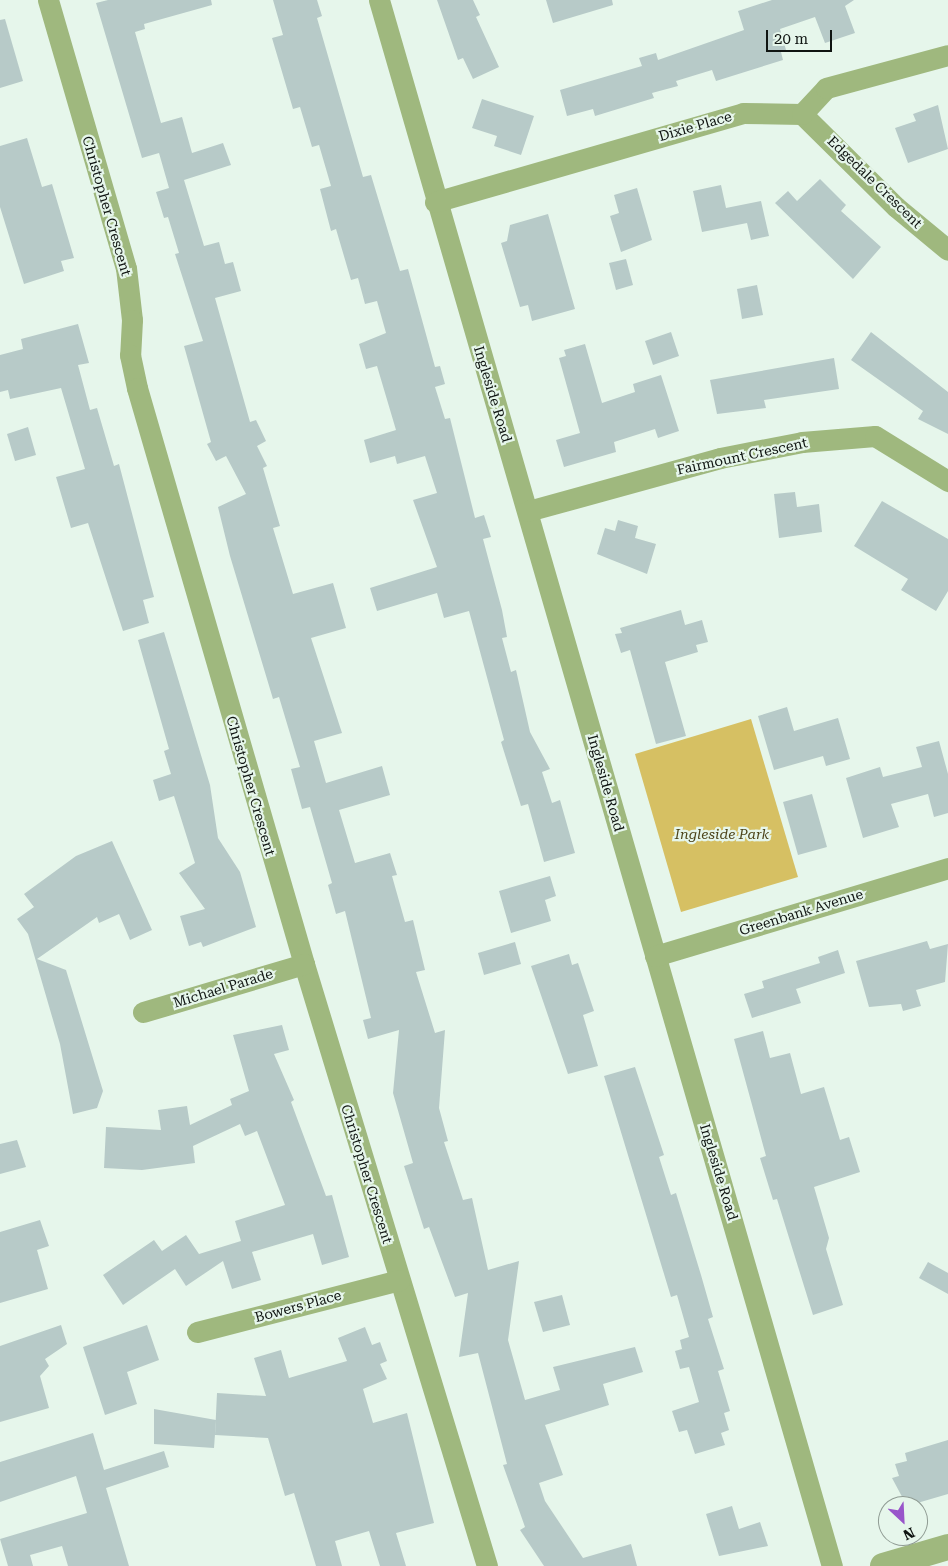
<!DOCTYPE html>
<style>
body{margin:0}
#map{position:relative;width:948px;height:1566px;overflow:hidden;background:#e6f6eb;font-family:"Roboto Serif",serif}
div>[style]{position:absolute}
.green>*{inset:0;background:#d6c063}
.building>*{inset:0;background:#b7cac8}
.minor>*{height:21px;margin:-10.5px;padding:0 10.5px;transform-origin:10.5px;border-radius:10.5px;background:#9fb87e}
.tertiary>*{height:26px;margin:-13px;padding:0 13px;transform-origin:13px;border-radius:13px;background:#9fb87e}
span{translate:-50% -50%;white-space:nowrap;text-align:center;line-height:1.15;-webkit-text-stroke:4.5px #e6f6eb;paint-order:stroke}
.street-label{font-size:14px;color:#0f1411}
.park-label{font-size:14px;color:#4c4318;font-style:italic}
.north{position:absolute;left:878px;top:1496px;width:50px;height:50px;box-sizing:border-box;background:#e6f6eb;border:1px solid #909c94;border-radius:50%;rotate:155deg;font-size:14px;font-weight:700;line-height:20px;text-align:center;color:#0f1411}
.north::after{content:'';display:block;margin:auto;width:18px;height:22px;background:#9955ca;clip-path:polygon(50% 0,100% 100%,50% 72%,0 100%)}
.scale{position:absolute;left:766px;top:30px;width:66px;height:22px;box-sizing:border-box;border:2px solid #0f1411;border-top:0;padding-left:6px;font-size:15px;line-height:18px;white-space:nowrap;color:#0f1411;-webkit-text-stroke:4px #e6f6eb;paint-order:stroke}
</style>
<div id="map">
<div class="green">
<i style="clip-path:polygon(751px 719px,798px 877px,681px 912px,635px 754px)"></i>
</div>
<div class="building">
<i style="clip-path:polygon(108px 0,211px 0,212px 5px,144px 24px,145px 29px,135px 32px,161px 123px,182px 117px,192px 153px,223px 143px,231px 165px,184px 180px,204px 246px,219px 242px,225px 264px,233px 262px,241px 291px,215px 298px,250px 422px,256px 420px,266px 441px,257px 446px,267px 466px,263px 468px,280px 526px,273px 528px,293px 594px,333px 583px,346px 628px,311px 638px,342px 733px,314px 741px,326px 783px,382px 766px,390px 795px,339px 810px,355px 863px,390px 853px,397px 875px,392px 876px,405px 922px,413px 920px,425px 970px,416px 972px,435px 1033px,445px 1030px,439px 1108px,448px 1141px,444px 1142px,463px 1200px,472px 1198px,488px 1270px,519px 1261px,508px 1340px,525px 1400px,560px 1390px,553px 1367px,635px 1347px,643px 1372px,603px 1384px,609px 1405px,545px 1425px,563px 1475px,539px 1483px,545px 1501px,583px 1558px,631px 1544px,637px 1566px,544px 1566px,520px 1530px,525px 1527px,503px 1465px,507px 1464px,478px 1353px,459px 1357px,468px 1293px,455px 1297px,429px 1227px,424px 1229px,404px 1166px,413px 1163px,393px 1093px,399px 1030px,368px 1039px,363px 1020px,371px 1018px,345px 911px,336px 914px,328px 885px,332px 883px,310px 807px,302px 809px,291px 769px,300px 767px,279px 697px,273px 699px,230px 556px,218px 507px,246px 494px,226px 456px,216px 461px,207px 444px,211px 442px,184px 346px,203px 341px,175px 254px,179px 253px,168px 217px,164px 218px,156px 192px,169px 188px,159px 153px,142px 158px,96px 3px)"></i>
<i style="clip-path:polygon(273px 0,317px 0,322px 16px,317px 18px,363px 177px,371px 175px,400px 271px,408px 269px,435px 367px,440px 366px,445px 384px,435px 387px,445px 419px,450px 418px,475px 518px,484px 515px,491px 537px,483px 539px,502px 610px,507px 637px,502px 638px,511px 672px,516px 670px,530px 732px,550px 769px,542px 772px,552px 803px,560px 800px,575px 853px,544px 862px,528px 804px,521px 806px,501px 742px,504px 740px,469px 611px,444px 618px,437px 593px,377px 611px,370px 588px,437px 567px,413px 500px,437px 493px,425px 456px,397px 464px,395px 456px,370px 463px,364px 440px,396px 430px,377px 366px,366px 369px,359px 344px,386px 333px,377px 301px,365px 304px,358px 278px,351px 280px,336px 229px,331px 231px,320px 189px,331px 186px,319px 145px,312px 147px,300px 107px,293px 109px,272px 38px,283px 35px)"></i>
<i style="clip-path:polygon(437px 0,473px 0,480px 15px,476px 17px,499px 67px,473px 79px,463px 58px,458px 60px)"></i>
<i style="clip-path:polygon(546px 0,612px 0,613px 5px,553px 23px)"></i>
<i style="clip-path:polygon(772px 0,854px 0,845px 6px,855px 33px,825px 43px,815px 17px,780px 29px,786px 50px,781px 52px,783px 60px,716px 81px,712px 70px,676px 81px,678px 86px,652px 93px,654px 98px,595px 116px,593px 109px,567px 116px,560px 90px,642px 66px,639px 58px,656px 53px,658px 60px,744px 30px,738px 11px)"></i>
<i style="clip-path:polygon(5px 19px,23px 81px,0 88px,0 20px)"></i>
<i style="clip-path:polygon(482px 99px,534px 116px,521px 155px,494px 146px,497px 136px,472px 128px)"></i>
<i style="clip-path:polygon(938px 105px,948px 149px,908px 163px,895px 128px,916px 121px,913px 114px)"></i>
<i style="clip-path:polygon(27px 138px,42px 187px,52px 184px,74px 258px,61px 261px,64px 271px,24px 284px,0 207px,0 146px)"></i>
<i style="clip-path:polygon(820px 179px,846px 205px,841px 211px,881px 247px,853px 279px,775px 203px,788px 191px,797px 201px)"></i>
<i style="clip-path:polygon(721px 185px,726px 208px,761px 201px,769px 236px,751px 240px,747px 223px,702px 232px,693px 191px)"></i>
<i style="clip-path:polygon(637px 188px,652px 240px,621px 252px,610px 216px,619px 213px,614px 195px)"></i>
<i style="clip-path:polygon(548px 214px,575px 309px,532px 321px,528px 305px,520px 307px,501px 243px,507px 241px,510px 225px)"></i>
<i style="clip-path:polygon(626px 259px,633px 285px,616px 290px,609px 263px)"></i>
<i style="clip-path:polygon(757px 285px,763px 315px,742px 319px,737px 289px)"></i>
<i style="clip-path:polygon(78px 324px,89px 363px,78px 365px,90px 410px,97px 408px,114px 466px,119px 464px,154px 597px,143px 600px,149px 623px,123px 631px,88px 523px,71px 528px,56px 477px,85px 469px,61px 388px,10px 399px,8px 390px,0 392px,0 355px,23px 349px,21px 339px)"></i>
<i style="clip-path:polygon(671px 332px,679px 356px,653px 365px,645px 341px)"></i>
<i style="clip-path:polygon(871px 332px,948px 392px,948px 434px,918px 419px,923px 411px,851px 360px)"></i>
<i style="clip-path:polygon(585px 344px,602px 403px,635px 392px,633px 384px,661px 375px,679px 431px,658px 438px,655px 429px,614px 442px,616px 452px,564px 467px,556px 440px,580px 433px,559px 358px,566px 356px,564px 350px)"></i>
<i style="clip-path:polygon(834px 358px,839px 389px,764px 400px,766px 408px,717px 414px,710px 380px)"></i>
<i style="clip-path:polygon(28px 427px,36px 455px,15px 461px,7px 434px)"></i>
<i style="clip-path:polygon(795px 492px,797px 507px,819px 504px,822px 532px,779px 538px,774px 494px)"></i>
<i style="clip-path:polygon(882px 501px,948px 539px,948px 591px,936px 611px,901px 590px,908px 579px,854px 546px)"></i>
<i style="clip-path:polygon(618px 520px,638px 526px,635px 538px,656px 544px,647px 574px,597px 554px,605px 528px,615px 531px)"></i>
<i style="clip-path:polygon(681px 610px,685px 625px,702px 620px,708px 642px,696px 645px,698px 652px,665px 662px,686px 736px,656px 744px,630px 650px,621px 653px,615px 634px,622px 633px,620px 628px)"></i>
<i style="clip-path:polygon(164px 632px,210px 785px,218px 838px,240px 872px,256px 927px,203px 947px,201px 942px,189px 946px,180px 916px,205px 909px,179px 873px,195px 863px,174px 796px,159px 801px,153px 780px,171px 774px,164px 751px,169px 749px,138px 640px)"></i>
<i style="clip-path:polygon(787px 707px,794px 731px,838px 718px,850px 759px,826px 766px,823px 756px,774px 770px,758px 716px)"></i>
<i style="clip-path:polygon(939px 741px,948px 774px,948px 813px,934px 817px,928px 794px,891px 804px,899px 827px,863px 838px,846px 778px,880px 767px,883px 777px,922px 767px,916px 747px)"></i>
<i style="clip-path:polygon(812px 794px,827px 847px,798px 855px,783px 802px)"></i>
<i style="clip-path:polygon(112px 841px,152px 930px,130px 940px,119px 914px,99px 923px,97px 917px,37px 959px,66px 970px,103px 1091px,97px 1108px,73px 1114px,60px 1044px,28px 934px,17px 919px,34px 907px,24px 894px,76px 856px)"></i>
<i style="clip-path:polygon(550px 876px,556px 896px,545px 900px,551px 921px,511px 933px,499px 891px)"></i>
<i style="clip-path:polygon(927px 941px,930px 949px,948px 944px,945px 982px,916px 990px,921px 1006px,903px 1011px,901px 1004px,869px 1007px,856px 961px)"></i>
<i style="clip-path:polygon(515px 942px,521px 964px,484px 975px,478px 953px)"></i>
<i style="clip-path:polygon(838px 950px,845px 973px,796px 989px,801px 1003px,752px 1018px,744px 994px,764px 988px,762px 981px,820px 963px,818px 957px)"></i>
<i style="clip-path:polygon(569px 954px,572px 965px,578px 963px,594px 1011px,583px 1015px,598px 1066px,568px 1074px,531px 966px)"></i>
<i style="clip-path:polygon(282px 1025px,289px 1050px,274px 1054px,294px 1100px,291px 1102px,326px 1196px,332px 1195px,349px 1257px,322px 1265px,313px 1234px,252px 1252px,261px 1280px,232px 1289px,223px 1261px,186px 1286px,175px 1269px,123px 1305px,103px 1275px,154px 1240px,162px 1251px,186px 1235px,199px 1254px,241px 1241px,235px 1221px,285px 1205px,257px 1131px,245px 1136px,240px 1124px,193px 1146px,195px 1163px,142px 1170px,104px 1168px,106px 1127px,161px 1130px,158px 1110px,187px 1106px,190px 1125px,232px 1105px,230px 1099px,249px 1091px,233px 1035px)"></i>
<i style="clip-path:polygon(763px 1031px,770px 1058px,790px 1053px,801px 1094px,824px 1087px,840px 1140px,849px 1137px,860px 1172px,814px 1187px,829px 1238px,826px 1249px,843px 1305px,813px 1315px,777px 1199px,773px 1200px,760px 1158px,766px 1156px,734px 1039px)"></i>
<i style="clip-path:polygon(635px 1067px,664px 1155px,659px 1157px,671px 1195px,676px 1193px,701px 1275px,713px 1317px,708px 1319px,724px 1369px,718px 1371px,730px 1411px,724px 1413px,729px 1430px,721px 1433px,725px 1445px,695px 1454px,687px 1430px,679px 1432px,672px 1411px,699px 1402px,689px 1367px,680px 1369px,675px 1351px,682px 1349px,680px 1340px,689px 1337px,677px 1295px,671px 1297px,604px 1076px)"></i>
<i style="clip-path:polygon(17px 1140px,26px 1167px,0 1174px,0 1144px)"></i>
<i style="clip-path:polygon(40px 1220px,49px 1246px,37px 1250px,48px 1289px,0 1303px,0 1232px)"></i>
<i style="clip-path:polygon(928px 1262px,948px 1273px,948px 1294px,919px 1278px)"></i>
<i style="clip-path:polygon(562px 1295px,570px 1325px,543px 1332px,534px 1302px)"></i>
<i style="clip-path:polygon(61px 1325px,67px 1344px,45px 1359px,49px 1366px,40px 1376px,49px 1408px,0 1422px,0 1346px)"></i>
<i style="clip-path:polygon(147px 1325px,159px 1360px,127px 1372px,137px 1404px,105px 1415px,83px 1347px)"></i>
<i style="clip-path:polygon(365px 1327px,372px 1345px,380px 1342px,387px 1361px,380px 1364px,387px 1379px,363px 1389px,373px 1423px,407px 1413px,434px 1523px,396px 1533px,406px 1566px,380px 1566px,369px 1531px,335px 1541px,342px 1566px,316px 1566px,294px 1493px,285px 1496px,268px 1438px,215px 1435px,217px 1393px,266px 1396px,254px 1358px,281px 1350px,289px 1378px,347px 1361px,338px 1338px)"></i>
<i style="clip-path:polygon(154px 1409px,216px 1420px,214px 1448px,154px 1444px)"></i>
<i style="clip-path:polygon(93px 1433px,104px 1470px,164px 1451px,169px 1467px,106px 1488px,129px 1566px,68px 1566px,62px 1546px,30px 1555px,33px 1566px,8px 1566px,0 1539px,87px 1513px,76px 1476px,0 1502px,0 1462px)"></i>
<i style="clip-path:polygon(948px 1440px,948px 1494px,907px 1506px,892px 1478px,899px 1476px,895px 1464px,907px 1461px,905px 1453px)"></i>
<i style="clip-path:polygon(732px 1506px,739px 1529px,760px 1522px,768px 1546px,719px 1556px,706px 1514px)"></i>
</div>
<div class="minor">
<i style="left:48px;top:0;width:279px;rotate:73.8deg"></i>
<i style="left:126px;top:268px;width:52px;rotate:83.4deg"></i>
<i style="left:132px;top:320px;width:35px;rotate:93deg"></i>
<i style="left:130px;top:355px;width:34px;rotate:78deg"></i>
<i style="left:137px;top:388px;width:600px;rotate:73.83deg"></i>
<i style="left:304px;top:964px;width:629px;rotate:73.09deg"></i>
<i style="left:379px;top:0;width:1630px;rotate:73.87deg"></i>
<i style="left:802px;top:114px;width:132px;rotate:44.7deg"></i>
<i style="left:896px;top:207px;width:67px;rotate:39.6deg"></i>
<i style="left:435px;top:202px;width:321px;rotate:-16.1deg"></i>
<i style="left:743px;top:113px;width:59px;rotate:1deg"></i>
<i style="left:802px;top:114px;width:35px;rotate:-47deg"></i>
<i style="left:826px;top:88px;width:126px;rotate:-15.1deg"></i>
<i style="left:528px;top:511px;width:199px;rotate:-15.4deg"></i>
<i style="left:720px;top:458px;width:84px;rotate:-11deg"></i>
<i style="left:802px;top:442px;width:73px;rotate:-4.7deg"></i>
<i style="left:875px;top:436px;width:86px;rotate:31.7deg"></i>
<i style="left:655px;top:956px;width:306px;rotate:-16.7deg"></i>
<i style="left:143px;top:1012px;width:168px;rotate:-16.6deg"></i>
<i style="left:197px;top:1332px;width:209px;rotate:-14.4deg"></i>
</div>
<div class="tertiary">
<i style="left:883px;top:1566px;width:68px;rotate:-16.3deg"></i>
</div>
<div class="street-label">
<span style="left:695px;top:126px;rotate:-16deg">Dixie Place</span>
<span style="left:875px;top:182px;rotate:44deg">Edgedale Crescent</span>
<span style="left:107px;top:206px;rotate:74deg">Christopher Crescent</span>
<span style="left:493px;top:394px;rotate:73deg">Ingleside Road</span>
<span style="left:742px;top:456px;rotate:-12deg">Fairmount Crescent</span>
<span style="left:606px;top:783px;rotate:74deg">Ingleside Road</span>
<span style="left:251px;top:786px;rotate:74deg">Christopher Crescent</span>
<span style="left:801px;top:912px;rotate:-17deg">Greenbank Avenue</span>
<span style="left:223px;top:988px;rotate:-17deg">Michael Parade</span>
<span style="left:719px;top:1172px;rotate:73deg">Ingleside Road</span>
<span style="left:367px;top:1174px;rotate:73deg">Christopher Crescent</span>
<span style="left:298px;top:1306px;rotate:-15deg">Bowers Place</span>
</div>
<div class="park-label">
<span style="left:722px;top:834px">Ingleside Park</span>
</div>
<div class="north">N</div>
<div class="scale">20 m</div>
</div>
